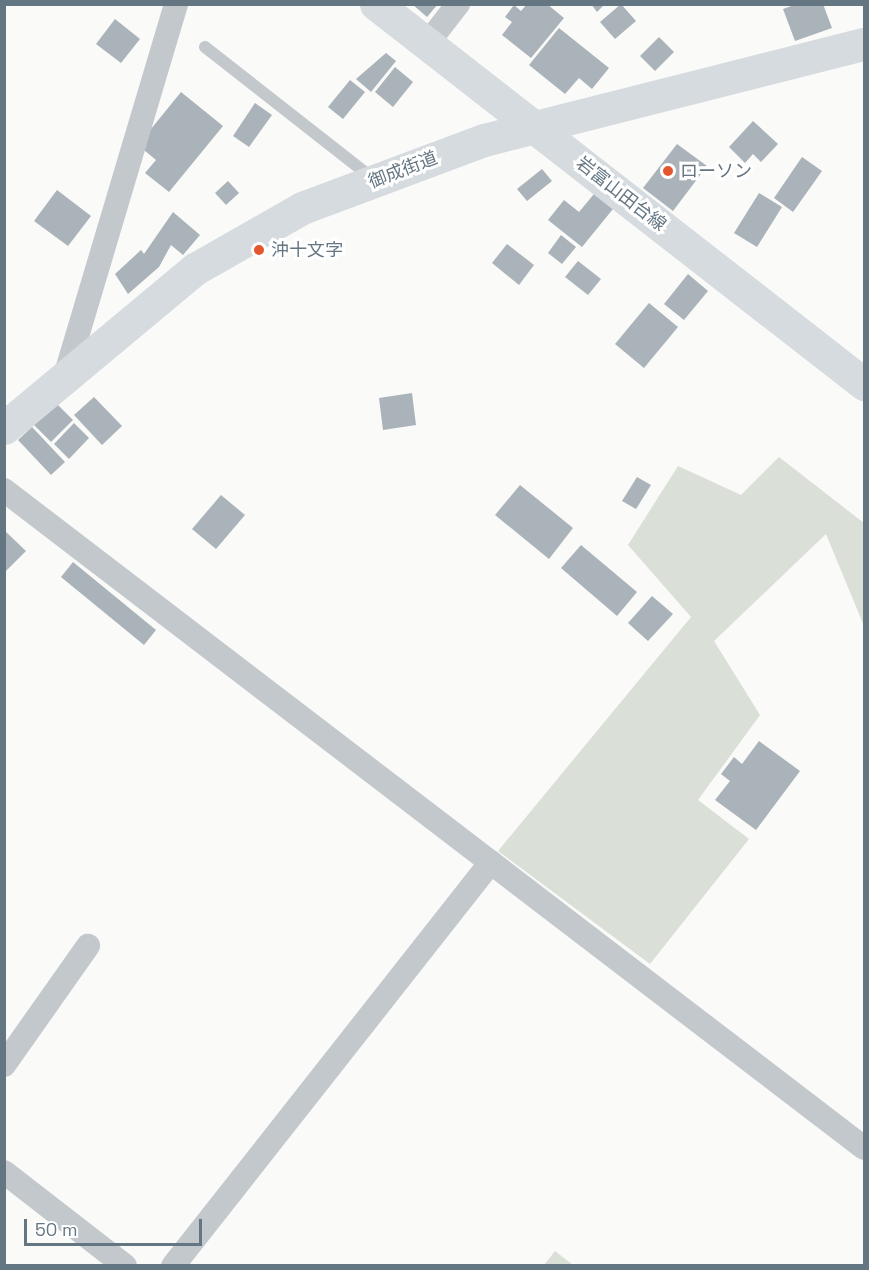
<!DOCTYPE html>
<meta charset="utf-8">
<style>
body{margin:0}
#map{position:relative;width:869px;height:1270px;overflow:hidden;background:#fafaf8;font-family:"Space Grotesk","Noto Sans JP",sans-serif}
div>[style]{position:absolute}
.green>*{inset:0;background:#dadfd7}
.building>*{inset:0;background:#aab3b9}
.lane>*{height:12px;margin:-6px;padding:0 6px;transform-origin:6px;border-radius:6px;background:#c3c8cc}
.street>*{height:24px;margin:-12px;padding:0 12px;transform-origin:12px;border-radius:12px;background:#c3c8cc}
.secondary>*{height:33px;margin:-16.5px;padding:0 16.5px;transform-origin:16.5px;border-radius:16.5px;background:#d6dbdf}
.dots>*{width:16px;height:16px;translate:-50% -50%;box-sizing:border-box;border:3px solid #fff;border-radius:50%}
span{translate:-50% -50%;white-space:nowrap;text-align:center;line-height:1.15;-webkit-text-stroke:6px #fff;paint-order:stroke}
.street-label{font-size:18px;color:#657683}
.poi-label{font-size:18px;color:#657683}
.left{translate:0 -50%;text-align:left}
.frame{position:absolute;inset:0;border:6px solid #657683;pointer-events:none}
.scale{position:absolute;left:24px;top:1219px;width:178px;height:27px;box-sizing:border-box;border:3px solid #657683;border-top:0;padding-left:8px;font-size:18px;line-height:21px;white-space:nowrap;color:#657683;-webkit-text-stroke:4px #fff;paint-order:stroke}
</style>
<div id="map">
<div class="green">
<i style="clip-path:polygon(779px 457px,864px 523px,864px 626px,826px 534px,714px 641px,760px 715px,698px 800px,749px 839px,650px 964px,498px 851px,691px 617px,628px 545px,678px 466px,741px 495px)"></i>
<i style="clip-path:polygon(555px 1251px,573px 1265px,544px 1265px)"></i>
</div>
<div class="building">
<i style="clip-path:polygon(412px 4px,438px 4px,427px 17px)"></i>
<i style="clip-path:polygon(527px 4px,547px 4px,564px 18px,531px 58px,502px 35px,512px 22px,505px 17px,514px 5px,521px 11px)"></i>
<i style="clip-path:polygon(591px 4px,605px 4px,597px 12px)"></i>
<i style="clip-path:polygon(621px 4px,636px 21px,615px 39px,600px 22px)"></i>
<i style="clip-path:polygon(797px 4px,823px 4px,832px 28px,795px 41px,783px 9px)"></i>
<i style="clip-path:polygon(115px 19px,140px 39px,121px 63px,96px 44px)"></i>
<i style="clip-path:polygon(559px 28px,609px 68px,592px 89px,579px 78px,565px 94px,529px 65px)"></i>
<i style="clip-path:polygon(659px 37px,674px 52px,655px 71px,640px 56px)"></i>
<i style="clip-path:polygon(386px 53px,396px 61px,371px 92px,356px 79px)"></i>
<i style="clip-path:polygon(395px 67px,413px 82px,393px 107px,375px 92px)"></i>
<i style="clip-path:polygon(350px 80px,365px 92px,343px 119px,328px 107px)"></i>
<i style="clip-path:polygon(181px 92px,223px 126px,169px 192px,145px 173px,156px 160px,138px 145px)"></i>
<i style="clip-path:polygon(255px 103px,272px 115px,249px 147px,233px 136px)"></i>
<i style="clip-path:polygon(753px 121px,778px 144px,761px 162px,753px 154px,745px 163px,729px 147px)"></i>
<i style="clip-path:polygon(677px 144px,707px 166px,673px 211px,643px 188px)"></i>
<i style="clip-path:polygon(802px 157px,822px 171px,793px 212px,774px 198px)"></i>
<i style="clip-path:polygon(542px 169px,552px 181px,527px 201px,517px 189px)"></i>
<i style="clip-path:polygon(228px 181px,239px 193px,226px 205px,215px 193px)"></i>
<i style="clip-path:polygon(57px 190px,91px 216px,68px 246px,34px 221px)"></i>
<i style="clip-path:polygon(759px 193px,782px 207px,757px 247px,734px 233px)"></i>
<i style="clip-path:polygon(594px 194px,613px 209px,582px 247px,548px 220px,564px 200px,579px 212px)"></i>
<i style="clip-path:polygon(173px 212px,200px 235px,183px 255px,171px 245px,159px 267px,128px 294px,115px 274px,141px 250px,144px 254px)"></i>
<i style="clip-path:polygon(561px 235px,576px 247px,562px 264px,548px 253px)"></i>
<i style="clip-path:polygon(507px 244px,534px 265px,519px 285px,492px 263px)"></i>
<i style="clip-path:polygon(578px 261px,601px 279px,588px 295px,565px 277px)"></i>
<i style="clip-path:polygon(688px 274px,708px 291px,684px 320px,664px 304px)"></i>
<i style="clip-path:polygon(649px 303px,678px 327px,644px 368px,615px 344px)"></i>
<i style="clip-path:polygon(412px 393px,416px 425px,383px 430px,379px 398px)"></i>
<i style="clip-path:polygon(94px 397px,122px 426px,102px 445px,74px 415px)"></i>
<i style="clip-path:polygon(52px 399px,73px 420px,51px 442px,30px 421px)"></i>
<i style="clip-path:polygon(74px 423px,89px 438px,69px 459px,54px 444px)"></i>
<i style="clip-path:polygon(32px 427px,65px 462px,51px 475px,18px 440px)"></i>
<i style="clip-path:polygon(637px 477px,651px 485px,636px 509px,622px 501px)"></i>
<i style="clip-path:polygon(520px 485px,573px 528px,549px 559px,495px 515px)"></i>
<i style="clip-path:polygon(221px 495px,245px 515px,216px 549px,192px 529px)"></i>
<i style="clip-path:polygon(4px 530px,26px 551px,4px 573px)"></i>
<i style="clip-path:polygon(581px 545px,637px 592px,617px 616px,561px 568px)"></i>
<i style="clip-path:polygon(73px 562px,156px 630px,144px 645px,61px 577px)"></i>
<i style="clip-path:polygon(652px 596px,673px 614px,648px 641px,628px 623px)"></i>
<i style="clip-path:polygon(759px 741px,800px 771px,756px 830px,715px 800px,730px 781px,721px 774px,734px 757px,742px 764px)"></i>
</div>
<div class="lane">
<i style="left:205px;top:47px;width:212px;rotate:38.1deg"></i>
</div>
<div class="street">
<i style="left:427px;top:44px;width:51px;rotate:-52.2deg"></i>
<i style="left:67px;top:370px;width:382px;rotate:-73.4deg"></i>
<i style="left:4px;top:490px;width:1083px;rotate:37.42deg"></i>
<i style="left:4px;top:1065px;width:146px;rotate:-54.8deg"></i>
<i style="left:4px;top:1172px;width:153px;rotate:37.8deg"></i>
<i style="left:173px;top:1266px;width:514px;rotate:-51.79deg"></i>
</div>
<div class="secondary">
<i style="left:376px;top:4px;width:619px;rotate:37.91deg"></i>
<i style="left:4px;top:428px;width:249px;rotate:-39.8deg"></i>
<i style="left:195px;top:269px;width:123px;rotate:-29.7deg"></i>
<i style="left:302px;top:208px;width:194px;rotate:-20.5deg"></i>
<i style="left:484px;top:140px;width:392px;rotate:-14.2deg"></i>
</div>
<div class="dots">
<i style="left:668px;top:171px;background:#e4572e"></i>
<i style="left:259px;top:250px;background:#e4572e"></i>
</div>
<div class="street-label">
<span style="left:403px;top:170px;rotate:-21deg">御成街道</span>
<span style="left:621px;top:194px;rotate:38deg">岩富山田台線</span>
</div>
<div class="poi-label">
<span class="left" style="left:680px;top:171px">ローソン</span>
<span class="left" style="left:271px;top:250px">沖十文字</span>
</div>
<div class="frame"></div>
<div class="scale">50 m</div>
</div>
